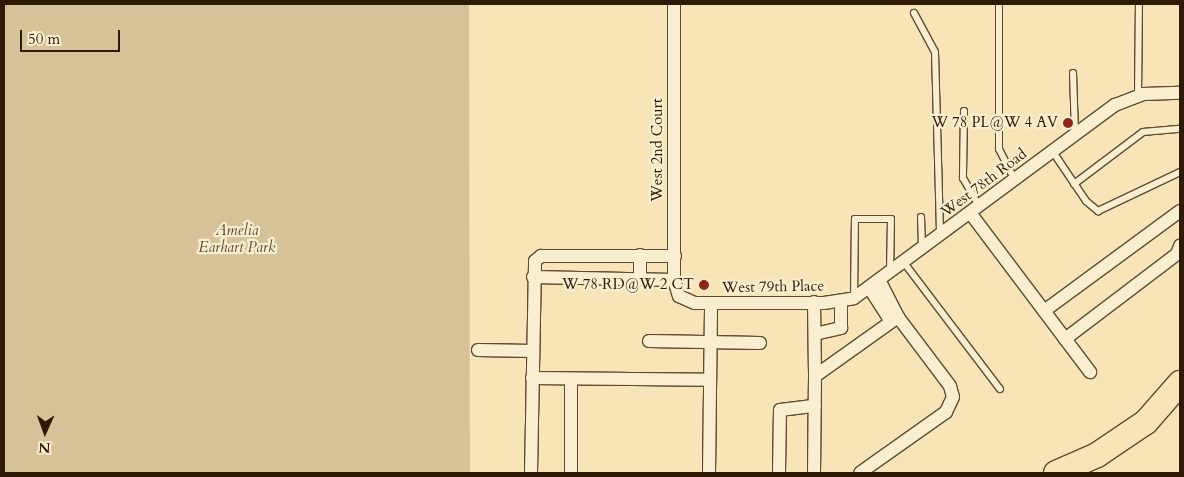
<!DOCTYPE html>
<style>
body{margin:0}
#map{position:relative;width:1184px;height:477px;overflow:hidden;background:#f8e5b7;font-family:Cardo,serif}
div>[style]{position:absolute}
.green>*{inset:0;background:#d6c299}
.roads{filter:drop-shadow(1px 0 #604b32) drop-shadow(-1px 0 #604b32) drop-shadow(0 1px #604b32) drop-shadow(0 -1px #604b32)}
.lane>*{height:6px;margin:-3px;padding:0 3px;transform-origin:3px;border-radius:3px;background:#faeed0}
.street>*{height:12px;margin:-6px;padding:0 6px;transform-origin:6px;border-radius:6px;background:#faeed0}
.highway>*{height:24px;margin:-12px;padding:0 12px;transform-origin:12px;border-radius:12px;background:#f8e5b7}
.dots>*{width:14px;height:14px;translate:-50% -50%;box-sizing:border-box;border:2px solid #faeed0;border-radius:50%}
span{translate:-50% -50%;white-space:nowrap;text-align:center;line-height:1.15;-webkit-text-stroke:4.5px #faeed0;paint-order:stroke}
.poi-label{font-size:15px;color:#2e1806}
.right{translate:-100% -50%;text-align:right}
.street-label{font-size:15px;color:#2e1806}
.park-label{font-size:15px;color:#604b32;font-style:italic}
.frame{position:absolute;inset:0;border:5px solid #2e1806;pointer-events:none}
.north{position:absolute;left:20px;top:407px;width:50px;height:50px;-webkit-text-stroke:4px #faeed0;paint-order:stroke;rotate:182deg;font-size:14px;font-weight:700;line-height:20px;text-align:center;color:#2e1806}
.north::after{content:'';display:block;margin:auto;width:18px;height:22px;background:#2e1806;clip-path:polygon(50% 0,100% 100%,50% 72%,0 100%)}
.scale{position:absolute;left:20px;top:30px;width:100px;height:22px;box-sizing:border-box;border:2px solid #2e1806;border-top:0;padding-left:6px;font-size:15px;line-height:18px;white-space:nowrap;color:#2e1806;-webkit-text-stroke:4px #faeed0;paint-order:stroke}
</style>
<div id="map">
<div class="green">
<i style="clip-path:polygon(4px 4px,469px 4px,470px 473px,4px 473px)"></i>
</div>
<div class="roads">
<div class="lane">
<i style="left:999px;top:4px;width:145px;rotate:90deg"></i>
<i style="left:999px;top:149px;width:35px;rotate:63deg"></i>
<i style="left:914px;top:13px;width:44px;rotate:61.7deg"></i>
<i style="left:935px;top:52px;width:182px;rotate:88.4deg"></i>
<i style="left:1073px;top:73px;width:61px;rotate:88.1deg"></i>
<i style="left:1138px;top:96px;width:92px;rotate:-89.4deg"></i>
<i style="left:964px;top:111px;width:67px;rotate:90.9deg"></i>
<i style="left:963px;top:178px;width:32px;rotate:60deg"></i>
<i style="left:1053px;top:152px;width:59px;rotate:56deg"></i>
<i style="left:1086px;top:201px;width:16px;rotate:40deg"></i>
<i style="left:1098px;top:211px;width:91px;rotate:-25.4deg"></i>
<i style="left:1074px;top:184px;width:86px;rotate:-37deg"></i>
<i style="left:1143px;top:132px;width:37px;rotate:-5deg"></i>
<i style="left:921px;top:217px;width:30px;rotate:88deg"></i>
<i style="left:905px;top:264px;width:157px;rotate:52.8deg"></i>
<i style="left:854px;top:298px;width:79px;rotate:-89.3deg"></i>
<i style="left:855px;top:219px;width:36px"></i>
<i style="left:891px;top:219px;width:52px;rotate:91.1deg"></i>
</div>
<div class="street">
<i style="left:674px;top:4px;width:276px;rotate:90deg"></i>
<i style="left:674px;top:280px;width:17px;rotate:73deg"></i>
<i style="left:679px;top:296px;width:17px;rotate:24deg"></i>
<i style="left:695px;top:303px;width:129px"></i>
<i style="left:824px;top:303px;width:30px;rotate:-9deg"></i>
<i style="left:854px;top:298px;width:325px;rotate:-36.5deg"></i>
<i style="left:1115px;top:105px;width:30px;rotate:-21deg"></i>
<i style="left:1143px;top:94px;width:37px;rotate:-2deg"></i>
<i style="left:971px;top:214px;width:198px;rotate:53deg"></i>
<i style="left:640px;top:255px;width:24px;rotate:90deg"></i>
<i style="left:533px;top:277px;width:141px;rotate:1.2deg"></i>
<i style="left:870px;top:289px;width:33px;rotate:57deg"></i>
<i style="left:888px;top:317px;width:10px"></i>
<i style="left:898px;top:317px;width:39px;rotate:-117deg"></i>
<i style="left:814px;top:302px;width:74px;rotate:89.2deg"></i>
<i style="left:1044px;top:311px;width:169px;rotate:-36.3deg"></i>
<i style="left:815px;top:334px;width:27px;rotate:-13deg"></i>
<i style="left:841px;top:328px;width:27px;rotate:-90deg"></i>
<i style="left:1065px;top:339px;width:141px;rotate:-37.2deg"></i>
<i style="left:1177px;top:254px;width:9px;rotate:-69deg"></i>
<i style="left:649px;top:341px;width:111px;rotate:1deg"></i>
<i style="left:478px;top:350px;width:55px;rotate:1deg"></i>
<i style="left:532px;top:378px;width:177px;rotate:0.6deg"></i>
<i style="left:531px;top:473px;width:212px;rotate:-88.9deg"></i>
<i style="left:535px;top:261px;width:8px;rotate:-40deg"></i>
<i style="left:541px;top:256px;width:134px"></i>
<i style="left:571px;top:473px;width:94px;rotate:-90deg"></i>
<i style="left:709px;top:473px;width:169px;rotate:-89.3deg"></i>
<i style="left:779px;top:473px;width:63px;rotate:-89.1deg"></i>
<i style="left:780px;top:410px;width:35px;rotate:-7deg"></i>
<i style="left:814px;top:473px;width:97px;rotate:-89.4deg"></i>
<i style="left:815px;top:376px;width:102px;rotate:-35.4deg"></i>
<i style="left:898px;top:317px;width:86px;rotate:53deg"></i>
<i style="left:950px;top:386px;width:11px;rotate:75deg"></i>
<i style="left:953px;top:397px;width:17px;rotate:115deg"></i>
<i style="left:946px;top:412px;width:105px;rotate:144.7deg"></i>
</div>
<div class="highway">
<i style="left:1056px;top:473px;width:45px;rotate:-23.7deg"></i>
<i style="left:1097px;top:455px;width:59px;rotate:-34deg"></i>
<i style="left:1146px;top:422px;width:52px;rotate:-48.9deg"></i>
</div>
</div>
<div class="dots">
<i style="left:1068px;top:123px;background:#8f2418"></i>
<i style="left:704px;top:285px;background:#8f2418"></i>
</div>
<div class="poi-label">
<span class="right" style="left:1058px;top:123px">W 78 PL@W 4 AV</span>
<span class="right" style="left:694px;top:285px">W 78 RD@W 2 CT</span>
</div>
<div class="street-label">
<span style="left:658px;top:150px;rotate:-90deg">West 2nd Court</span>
<span style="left:984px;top:183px;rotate:-37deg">West 78th Road</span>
<span style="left:773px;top:287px;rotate:-1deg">West 79th Place</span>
</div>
<div class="park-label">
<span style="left:237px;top:239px">Amelia<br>Earhart Park</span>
</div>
<div class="frame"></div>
<div class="north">N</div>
<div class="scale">50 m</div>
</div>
